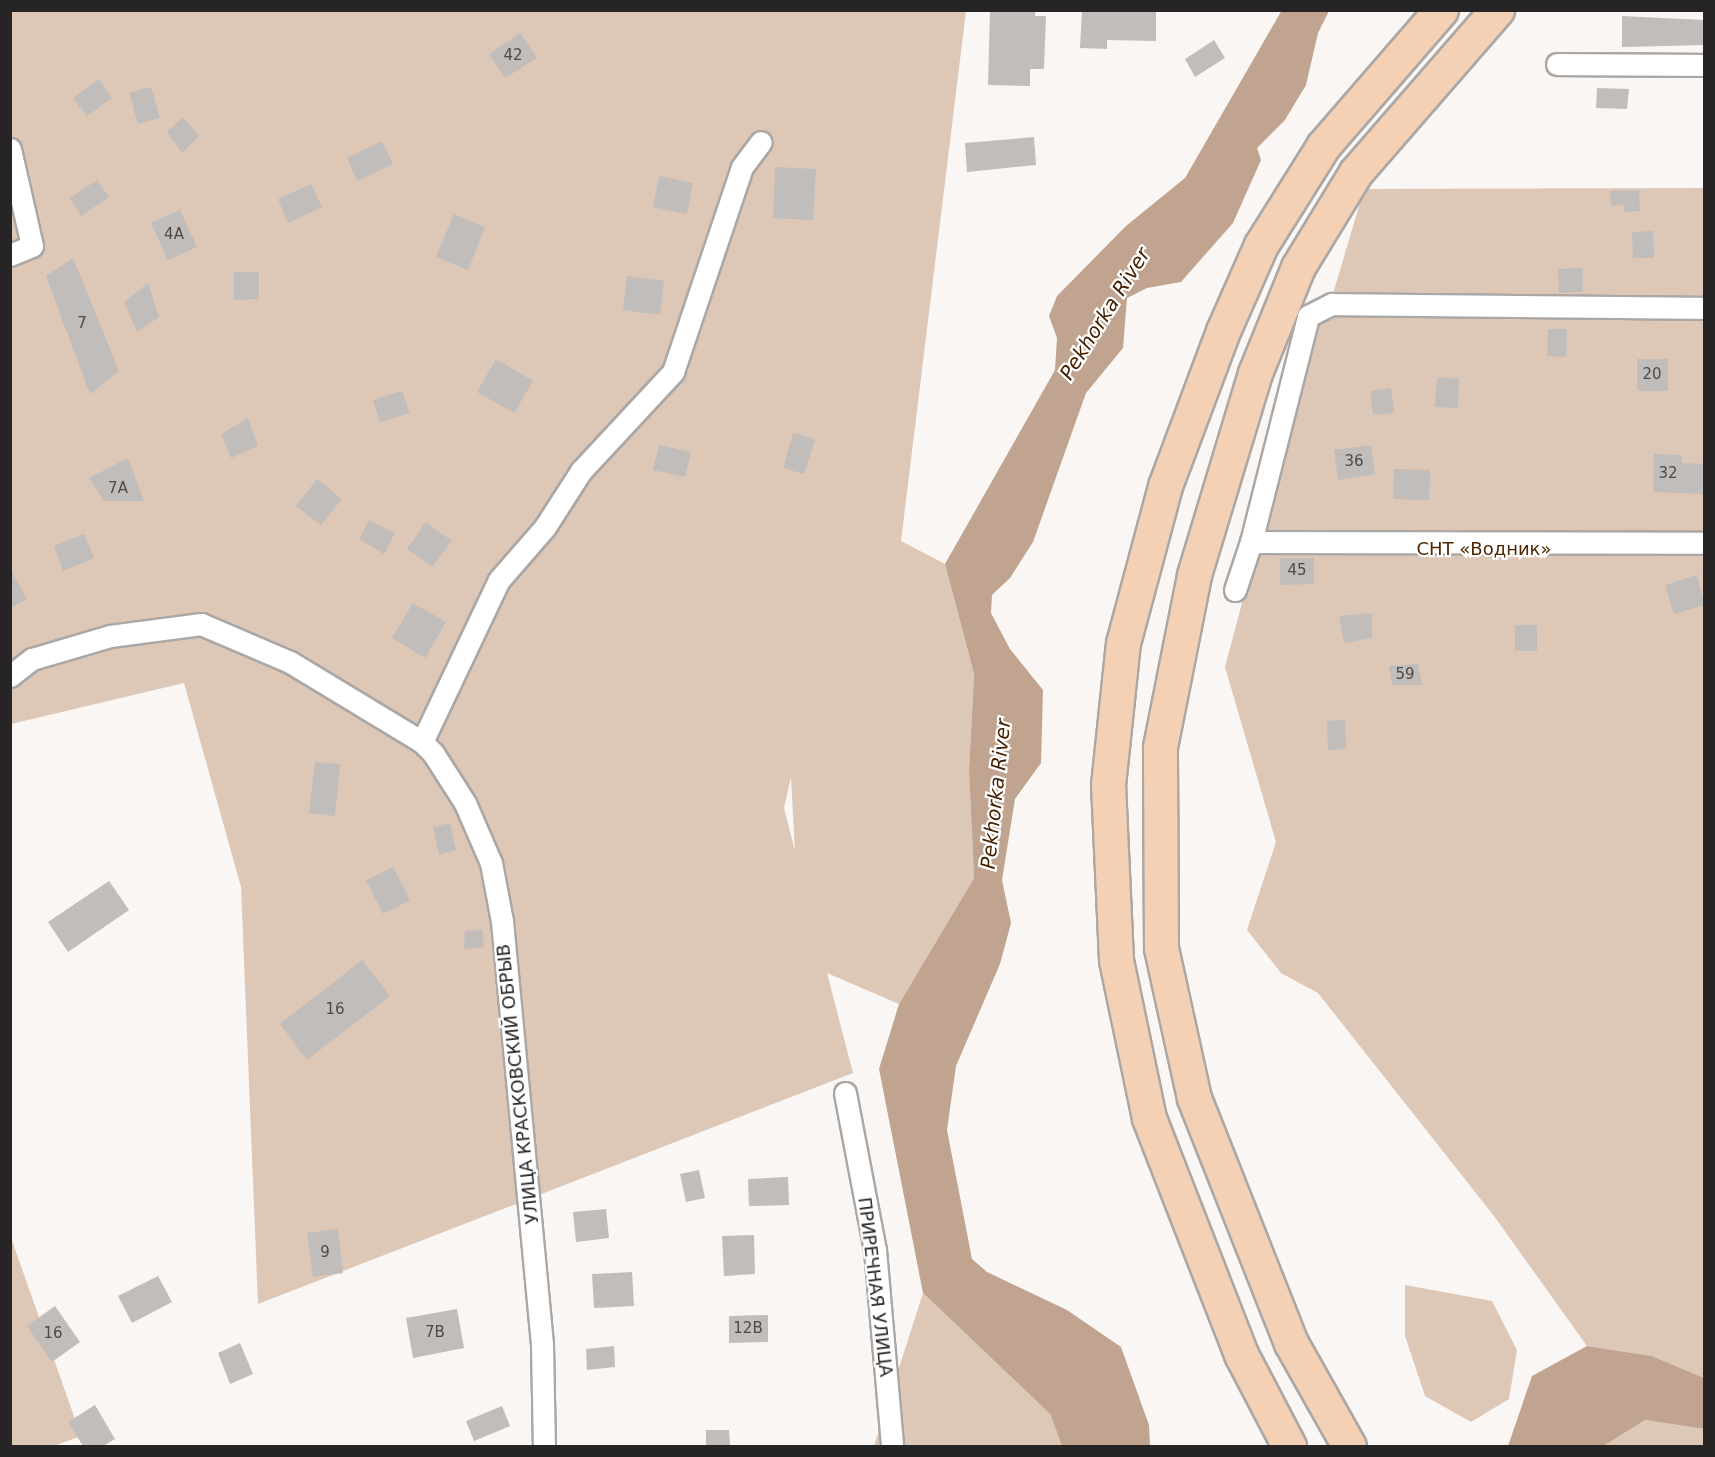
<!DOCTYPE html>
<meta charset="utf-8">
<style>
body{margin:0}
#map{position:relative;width:1715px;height:1457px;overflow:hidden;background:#faf6f4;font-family:"DejaVu Sans",sans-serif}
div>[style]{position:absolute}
.green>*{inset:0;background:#ddc7b7}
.water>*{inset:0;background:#c0a490}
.building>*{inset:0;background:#c0bdba}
.roads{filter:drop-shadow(2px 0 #aaa7a5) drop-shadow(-2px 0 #aaa7a5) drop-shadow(0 2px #aaa7a5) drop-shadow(0 -2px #aaa7a5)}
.street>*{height:21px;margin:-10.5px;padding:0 10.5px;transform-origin:10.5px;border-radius:10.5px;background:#fff}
.primary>*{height:33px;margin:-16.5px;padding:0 16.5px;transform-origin:16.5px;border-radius:16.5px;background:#f4d0b4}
span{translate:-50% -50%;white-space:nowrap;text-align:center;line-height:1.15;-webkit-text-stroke:4.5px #fff;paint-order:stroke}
.number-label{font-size:15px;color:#4c4a4a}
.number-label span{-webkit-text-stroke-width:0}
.park-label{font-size:18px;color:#4d2803}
.street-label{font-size:18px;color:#262424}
.water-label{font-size:20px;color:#462100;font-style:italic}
.frame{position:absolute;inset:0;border:12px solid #262424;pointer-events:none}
</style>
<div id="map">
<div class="green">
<i style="clip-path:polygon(evenodd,11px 11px,966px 11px,901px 541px,945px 564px,974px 674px,969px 770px,974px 878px,899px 1004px,827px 973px,853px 1073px,258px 1304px,241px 887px,184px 683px,11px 724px,11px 11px,791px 777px,791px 778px,795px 851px,784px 808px,791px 777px)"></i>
<i style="clip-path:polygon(1704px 188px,1704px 1378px,1652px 1356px,1587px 1346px,1494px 1216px,1318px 993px,1281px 973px,1247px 930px,1276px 842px,1225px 667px,1316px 324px,1333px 294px,1364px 189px)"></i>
<i style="clip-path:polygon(10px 1235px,81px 1436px,54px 1446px,11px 1446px)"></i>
<i style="clip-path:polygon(1405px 1285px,1492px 1301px,1517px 1350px,1509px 1399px,1471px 1422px,1425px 1396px,1405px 1336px)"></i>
<i style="clip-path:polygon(923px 1293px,1050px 1414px,1062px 1446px,874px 1446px)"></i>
<i style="clip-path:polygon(1645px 1420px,1704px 1429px,1704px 1446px,1585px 1446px)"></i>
</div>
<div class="water">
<i style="clip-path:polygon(1282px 10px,1329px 11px,1318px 33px,1306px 85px,1285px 120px,1257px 148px,1261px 160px,1233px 223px,1181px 282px,1147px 288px,1127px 298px,1123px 348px,1086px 393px,1033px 542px,1010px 578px,992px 595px,991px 613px,1010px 649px,1043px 690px,1041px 763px,1015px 799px,1002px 880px,1011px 923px,1000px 964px,956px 1066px,947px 1130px,972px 1259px,987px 1272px,1067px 1310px,1121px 1347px,1149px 1425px,1150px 1446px,1062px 1446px,1050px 1414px,923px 1293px,879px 1069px,899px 1004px,974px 878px,969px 770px,974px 674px,945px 564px,1055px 370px,1057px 338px,1049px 316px,1057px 296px,1126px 226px,1185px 178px)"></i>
<i style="clip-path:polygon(1587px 1346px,1652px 1356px,1704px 1378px,1704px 1429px,1645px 1420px,1603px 1446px,1508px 1446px,1532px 1376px)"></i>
</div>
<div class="building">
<i style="clip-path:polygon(990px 10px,1035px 10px,1035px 16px,1046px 16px,1044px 69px,1030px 69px,1030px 86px,988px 85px)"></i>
<i style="clip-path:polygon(1082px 10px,1156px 10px,1156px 41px,1107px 40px,1107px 49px,1080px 48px)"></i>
<i style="clip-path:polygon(1622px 16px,1704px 20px,1704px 45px,1622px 47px)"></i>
<i style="clip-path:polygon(520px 33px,537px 58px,505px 78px,489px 54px)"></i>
<i style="clip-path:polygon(1214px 40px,1225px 58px,1195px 77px,1185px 59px)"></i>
<i style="clip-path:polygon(99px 79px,112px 98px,87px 116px,73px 98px)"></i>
<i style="clip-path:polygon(151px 87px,160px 118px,138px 124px,129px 93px)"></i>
<i style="clip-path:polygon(1597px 88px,1629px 89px,1627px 109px,1596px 108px)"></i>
<i style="clip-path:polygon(183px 117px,199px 136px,182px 153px,167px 132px)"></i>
<i style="clip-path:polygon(1034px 137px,1036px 165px,967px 172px,965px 143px)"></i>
<i style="clip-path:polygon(382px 141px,393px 164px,357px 181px,347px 158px)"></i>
<i style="clip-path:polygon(775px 167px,816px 169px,813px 220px,773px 218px)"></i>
<i style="clip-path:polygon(659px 176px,693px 183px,687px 214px,653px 207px)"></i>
<i style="clip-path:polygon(97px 180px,109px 197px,81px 216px,70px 198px)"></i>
<i style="clip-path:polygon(311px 184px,322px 207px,288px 223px,278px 199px)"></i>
<i style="clip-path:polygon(1639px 190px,1640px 211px,1624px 212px,1624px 205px,1611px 206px,1610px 191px)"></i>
<i style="clip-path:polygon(180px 210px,197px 247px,168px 260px,151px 223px)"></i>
<i style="clip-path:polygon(454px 214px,485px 227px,468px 270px,436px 257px)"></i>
<i style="clip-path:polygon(1653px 231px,1654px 258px,1633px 258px,1632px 232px)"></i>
<i style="clip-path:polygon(73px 258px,119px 371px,90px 394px,46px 276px)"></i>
<i style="clip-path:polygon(1582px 268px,1583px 292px,1559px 293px,1558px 269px)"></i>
<i style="clip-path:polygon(234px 272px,259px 272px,259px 299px,234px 300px)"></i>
<i style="clip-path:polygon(627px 276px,664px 281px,660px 315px,623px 310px)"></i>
<i style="clip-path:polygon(148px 283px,159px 317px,137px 332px,124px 302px)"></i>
<i style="clip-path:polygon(1548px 329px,1567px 329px,1566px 357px,1547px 356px)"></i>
<i style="clip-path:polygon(496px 359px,533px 381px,514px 413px,477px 392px)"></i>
<i style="clip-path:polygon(1637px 359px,1668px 359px,1668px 391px,1637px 391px)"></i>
<i style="clip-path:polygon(1437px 377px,1459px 379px,1458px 408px,1435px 407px)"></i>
<i style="clip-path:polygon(1391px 388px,1394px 413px,1373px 415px,1370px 391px)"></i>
<i style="clip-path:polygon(402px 391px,410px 413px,380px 422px,373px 400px)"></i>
<i style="clip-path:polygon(248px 418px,258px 446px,231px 458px,221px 434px)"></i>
<i style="clip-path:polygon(793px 433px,815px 439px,804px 474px,783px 468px)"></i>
<i style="clip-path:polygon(659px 445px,691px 452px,685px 477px,653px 470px)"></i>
<i style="clip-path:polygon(1371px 445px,1375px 474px,1338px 480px,1334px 450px)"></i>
<i style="clip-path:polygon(1654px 454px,1682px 455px,1682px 463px,1704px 464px,1704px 494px,1653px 492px)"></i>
<i style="clip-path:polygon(128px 458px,144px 501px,104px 501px,89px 478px)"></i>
<i style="clip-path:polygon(1394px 469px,1430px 470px,1429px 500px,1393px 499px)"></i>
<i style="clip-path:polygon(317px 479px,342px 499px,321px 525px,296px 506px)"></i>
<i style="clip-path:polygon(369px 520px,395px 533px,384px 554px,359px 539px)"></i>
<i style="clip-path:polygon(426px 522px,452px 541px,432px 567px,407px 549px)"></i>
<i style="clip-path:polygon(84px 534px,94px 558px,63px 571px,54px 546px)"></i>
<i style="clip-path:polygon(1280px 558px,1314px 558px,1314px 584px,1280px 585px)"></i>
<i style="clip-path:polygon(10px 569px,27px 599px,10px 608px)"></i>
<i style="clip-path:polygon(1697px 575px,1704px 605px,1674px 614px,1665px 585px)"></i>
<i style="clip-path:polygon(413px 603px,446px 622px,425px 658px,392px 638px)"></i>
<i style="clip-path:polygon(1372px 613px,1372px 638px,1344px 643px,1339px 616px)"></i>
<i style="clip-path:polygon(1515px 625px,1537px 625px,1537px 651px,1515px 651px)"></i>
<i style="clip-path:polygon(1418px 664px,1422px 685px,1392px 685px,1389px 666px)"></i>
<i style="clip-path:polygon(1345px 720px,1346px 749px,1328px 750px,1327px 721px)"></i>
<i style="clip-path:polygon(315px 762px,340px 764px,335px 816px,309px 813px)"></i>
<i style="clip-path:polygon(450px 823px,456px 850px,439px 855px,433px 827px)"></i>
<i style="clip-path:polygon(393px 867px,410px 900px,383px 914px,366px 880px)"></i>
<i style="clip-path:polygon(109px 881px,129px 910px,68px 952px,48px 922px)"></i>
<i style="clip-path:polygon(482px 930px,484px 947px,464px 950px,465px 931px)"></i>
<i style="clip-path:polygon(362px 960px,390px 996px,307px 1060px,280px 1024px)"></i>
<i style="clip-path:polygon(699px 1170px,705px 1198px,686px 1202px,680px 1174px)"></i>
<i style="clip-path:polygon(788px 1177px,789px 1205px,749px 1206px,748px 1179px)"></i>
<i style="clip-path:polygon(606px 1209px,609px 1238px,576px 1242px,573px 1212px)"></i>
<i style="clip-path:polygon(338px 1229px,343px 1273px,313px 1277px,307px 1233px)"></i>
<i style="clip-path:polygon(754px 1235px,755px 1274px,724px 1276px,722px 1236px)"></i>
<i style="clip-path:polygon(632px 1272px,634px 1306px,594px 1308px,592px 1274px)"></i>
<i style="clip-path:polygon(158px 1276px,172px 1302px,132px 1323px,118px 1296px)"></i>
<i style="clip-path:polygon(55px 1306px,80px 1342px,52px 1362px,27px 1326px)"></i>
<i style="clip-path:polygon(457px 1309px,464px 1348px,413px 1358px,406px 1318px)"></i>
<i style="clip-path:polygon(768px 1315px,768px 1342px,729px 1343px,729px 1316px)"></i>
<i style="clip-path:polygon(240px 1343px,253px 1374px,230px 1384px,218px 1353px)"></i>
<i style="clip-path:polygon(614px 1346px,615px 1367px,587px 1370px,586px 1349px)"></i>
<i style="clip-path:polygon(95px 1405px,115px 1439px,103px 1446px,83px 1446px,68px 1422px)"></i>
<i style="clip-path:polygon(502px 1406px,510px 1426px,474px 1441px,466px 1421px)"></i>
<i style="clip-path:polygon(706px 1430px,729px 1430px,730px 1446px,706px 1446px)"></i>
</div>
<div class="roads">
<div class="street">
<i style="left:1557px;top:64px;width:147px;rotate:0.4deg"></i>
<i style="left:10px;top:149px;width:99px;rotate:77.2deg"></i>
<i style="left:32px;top:246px;width:24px;rotate:158deg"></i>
<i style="left:1251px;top:542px;width:453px;rotate:0.1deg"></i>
<i style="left:1235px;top:590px;width:51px;rotate:-71.6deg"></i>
<i style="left:1251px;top:542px;width:233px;rotate:-75.8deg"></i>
<i style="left:1308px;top:316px;width:27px;rotate:-27deg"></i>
<i style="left:1332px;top:304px;width:372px;rotate:0.6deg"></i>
<i style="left:10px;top:676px;width:28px;rotate:-38deg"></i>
<i style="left:32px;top:659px;width:81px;rotate:-16.4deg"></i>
<i style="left:110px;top:636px;width:92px;rotate:-7.5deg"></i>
<i style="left:201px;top:624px;width:97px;rotate:23.1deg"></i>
<i style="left:290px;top:662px;width:154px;rotate:31.2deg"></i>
<i style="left:422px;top:742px;width:16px;rotate:45deg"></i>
<i style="left:433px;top:753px;width:59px;rotate:57.4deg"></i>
<i style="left:465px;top:803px;width:65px;rotate:66.6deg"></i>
<i style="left:491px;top:863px;width:59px;rotate:79.3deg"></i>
<i style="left:502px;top:921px;width:426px;rotate:84.6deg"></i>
<i style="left:542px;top:1345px;width:101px;rotate:88.9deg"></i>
<i style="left:422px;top:742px;width:179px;rotate:-64.6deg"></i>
<i style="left:499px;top:580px;width:70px;rotate:-49deg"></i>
<i style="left:545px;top:527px;width:67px;rotate:-57.3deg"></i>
<i style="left:581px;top:471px;width:135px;rotate:-47.1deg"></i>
<i style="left:673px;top:372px;width:216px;rotate:-71.4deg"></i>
<i style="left:742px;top:167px;width:31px;rotate:-53deg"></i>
<i style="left:845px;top:1093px;width:160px;rotate:79.2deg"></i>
<i style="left:875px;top:1250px;width:197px;rotate:85deg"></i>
</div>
<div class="primary">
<i style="left:1289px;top:1446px;width:104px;rotate:-117.6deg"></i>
<i style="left:1241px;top:1354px;width:253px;rotate:-111.3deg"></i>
<i style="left:1149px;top:1118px;width:161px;rotate:-101.8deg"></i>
<i style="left:1116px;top:960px;width:175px;rotate:-92.6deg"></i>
<i style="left:1108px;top:785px;width:143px;rotate:-84deg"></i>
<i style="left:1123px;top:643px;width:163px;rotate:-75deg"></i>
<i style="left:1165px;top:486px;width:165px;rotate:-69.5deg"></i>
<i style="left:1223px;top:331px;width:94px;rotate:-66.2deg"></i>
<i style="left:1261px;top:245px;width:117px;rotate:-57.9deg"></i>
<i style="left:1323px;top:146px;width:180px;rotate:-49.1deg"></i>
<i style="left:1349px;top:1446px;width:118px;rotate:-119.4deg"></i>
<i style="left:1291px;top:1343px;width:264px;rotate:-111.6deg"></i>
<i style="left:1194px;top:1098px;width:154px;rotate:-102.4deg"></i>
<i style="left:1161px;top:948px;width:201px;rotate:-90.3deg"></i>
<i style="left:1160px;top:747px;width:175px;rotate:-78.8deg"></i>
<i style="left:1194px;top:575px;width:211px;rotate:-73.2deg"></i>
<i style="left:1255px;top:373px;width:114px;rotate:-67.9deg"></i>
<i style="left:1298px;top:267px;width:111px;rotate:-58.6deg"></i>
<i style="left:1356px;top:172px;width:215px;rotate:-49deg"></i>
</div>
</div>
<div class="number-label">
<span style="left:513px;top:56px">42</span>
<span style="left:174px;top:235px">4А</span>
<span style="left:82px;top:324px">7</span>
<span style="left:1652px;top:375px">20</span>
<span style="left:1354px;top:462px">36</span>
<span style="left:1668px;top:474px">32</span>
<span style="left:118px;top:489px">7А</span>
<span style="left:1297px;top:571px">45</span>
<span style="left:1405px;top:675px">59</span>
<span style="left:335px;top:1010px">16</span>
<span style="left:325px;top:1253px">9</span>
<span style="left:748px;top:1329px">12В</span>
<span style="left:435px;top:1333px">7В</span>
<span style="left:53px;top:1334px">16</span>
</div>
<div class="park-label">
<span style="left:1484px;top:549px">СНТ «Водник»</span>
</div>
<div class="street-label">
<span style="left:518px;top:1084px;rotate:-96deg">УЛИЦА КРАСКОВСКИЙ ОБРЫВ</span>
<span style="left:875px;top:1287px;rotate:83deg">ПРИРЕЧНАЯ УЛИЦА</span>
</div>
<div class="water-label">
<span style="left:1105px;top:314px;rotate:-58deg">Pekhorka River</span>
<span style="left:996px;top:794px;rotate:-84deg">Pekhorka River</span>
</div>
<div class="frame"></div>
</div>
